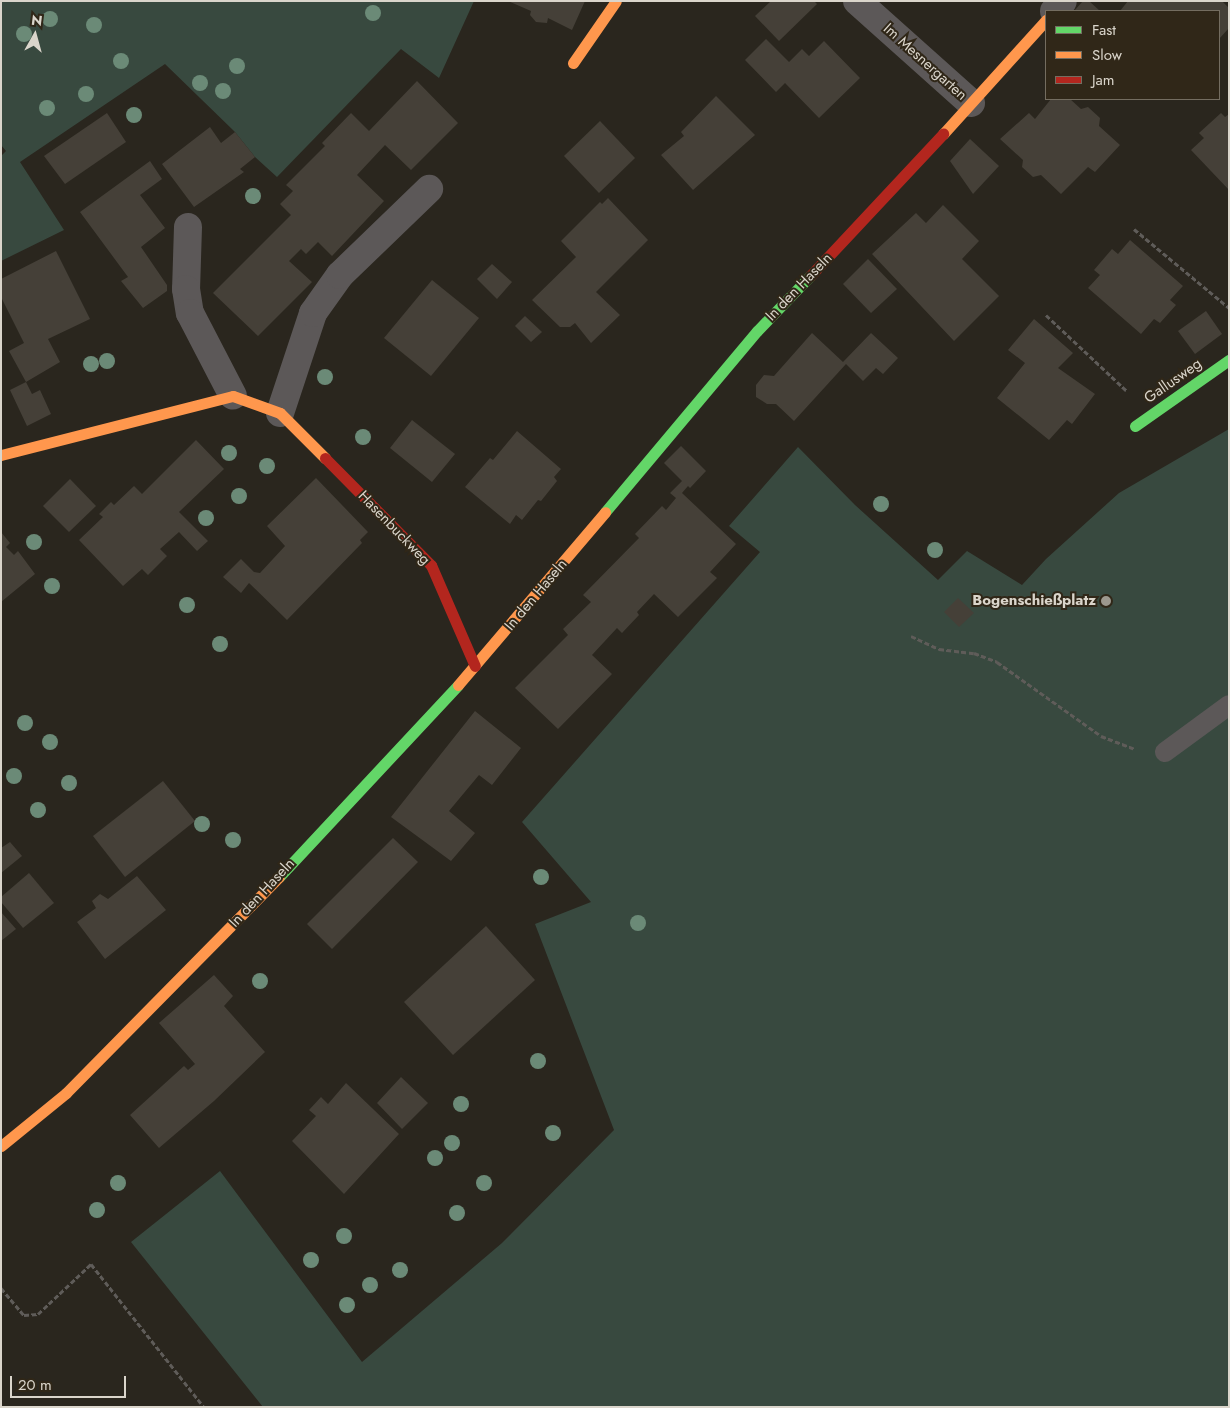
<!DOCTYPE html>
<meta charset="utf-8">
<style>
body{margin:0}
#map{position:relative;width:1230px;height:1408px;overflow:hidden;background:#2a261e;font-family:Jost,sans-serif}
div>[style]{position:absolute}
.green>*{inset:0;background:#38493f}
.building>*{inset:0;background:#454038}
.path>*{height:3px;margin-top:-1.5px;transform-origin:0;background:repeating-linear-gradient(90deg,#5f5c59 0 5px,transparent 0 7.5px)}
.lane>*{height:20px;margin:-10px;padding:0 10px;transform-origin:10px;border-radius:10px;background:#5c5858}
.street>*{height:28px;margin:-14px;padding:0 14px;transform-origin:14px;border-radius:14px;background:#5c5858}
.fast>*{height:11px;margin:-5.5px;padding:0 5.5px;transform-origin:5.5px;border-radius:5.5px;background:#63d668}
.slow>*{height:11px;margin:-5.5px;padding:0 5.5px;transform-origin:5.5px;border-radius:5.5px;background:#ff974d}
.jam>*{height:11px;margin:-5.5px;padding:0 5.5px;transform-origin:5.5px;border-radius:5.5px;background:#b3261e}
.trees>*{width:16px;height:16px;margin:-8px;border-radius:50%;background:#6b8a77}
.dots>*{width:14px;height:14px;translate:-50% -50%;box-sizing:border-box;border:2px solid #302718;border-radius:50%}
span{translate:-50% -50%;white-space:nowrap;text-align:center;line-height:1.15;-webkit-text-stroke:4px #302718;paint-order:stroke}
.street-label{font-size:15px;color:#dad5cb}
.poi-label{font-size:15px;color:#dad5cb;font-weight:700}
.right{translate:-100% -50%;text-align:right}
.frame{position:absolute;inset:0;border:2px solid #dad5cb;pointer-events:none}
.legend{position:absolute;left:1045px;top:10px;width:175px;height:90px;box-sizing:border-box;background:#302718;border:1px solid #746d60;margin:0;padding:6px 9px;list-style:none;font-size:15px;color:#dad5cb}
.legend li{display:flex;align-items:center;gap:10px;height:25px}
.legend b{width:25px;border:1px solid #746d60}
.north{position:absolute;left:10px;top:10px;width:50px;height:50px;-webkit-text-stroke:4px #302718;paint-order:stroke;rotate:7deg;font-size:14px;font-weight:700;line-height:20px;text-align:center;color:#dad5cb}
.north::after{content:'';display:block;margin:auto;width:18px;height:22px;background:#dad5cb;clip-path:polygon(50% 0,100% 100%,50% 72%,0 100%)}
.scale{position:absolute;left:10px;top:1376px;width:116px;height:22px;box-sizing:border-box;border:2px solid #dad5cb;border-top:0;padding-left:6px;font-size:15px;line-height:18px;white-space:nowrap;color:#dad5cb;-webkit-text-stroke:4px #302718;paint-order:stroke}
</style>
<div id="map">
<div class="green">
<i style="clip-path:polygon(1px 1px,474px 1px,439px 78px,401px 49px,277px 177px,255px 157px,235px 132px,165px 64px,20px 162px,64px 230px,1px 261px,1px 156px,6px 151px,1px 145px)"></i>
<i style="clip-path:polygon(1229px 429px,1229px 1407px,263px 1407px,131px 1242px,220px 1171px,362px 1362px,502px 1243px,614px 1130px,535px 924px,591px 902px,522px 822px,760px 552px,729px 526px,798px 447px,855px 505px,938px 580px,967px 551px,1022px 585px,1046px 559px,1119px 493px)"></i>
</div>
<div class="building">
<i style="clip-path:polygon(508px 1px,585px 1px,572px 30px,548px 18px,547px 23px,536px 22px,530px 15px,531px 11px)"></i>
<i style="clip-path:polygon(771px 1px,814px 1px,817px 4px,779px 41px,755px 16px)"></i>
<i style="clip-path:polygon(1083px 1px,1089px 1px,1100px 11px,1074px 11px)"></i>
<i style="clip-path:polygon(1128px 1px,1222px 1px,1229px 8px,1229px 28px,1219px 39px,1219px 11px,1120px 11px)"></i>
<i style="clip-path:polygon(766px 39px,789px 62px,802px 49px,809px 56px,824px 41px,860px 78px,819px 118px,785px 83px,776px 92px,745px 60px)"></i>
<i style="clip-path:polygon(417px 81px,458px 123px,411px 170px,385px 145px,357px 175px,384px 201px,332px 256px,318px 242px,306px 254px,301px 249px,289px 261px,312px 282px,258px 336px,213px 293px,291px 215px,280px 204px,293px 191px,286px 185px,325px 146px,322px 143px,351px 113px,369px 131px)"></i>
<i style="clip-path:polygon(716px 96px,755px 135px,693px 190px,661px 155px,684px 136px,681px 132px)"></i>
<i style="clip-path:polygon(1051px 99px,1070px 99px,1081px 109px,1088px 107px,1100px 118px,1099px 126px,1120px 145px,1095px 172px,1088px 167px,1061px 194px,1041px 175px,1033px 177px,1022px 167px,1023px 160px,1000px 139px,1029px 113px,1035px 119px)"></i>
<i style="clip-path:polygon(107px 113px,126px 142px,65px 184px,44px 156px)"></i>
<i style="clip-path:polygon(1221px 113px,1225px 117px,1229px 114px,1229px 190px,1191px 150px,1204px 138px,1199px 133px)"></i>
<i style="clip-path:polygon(600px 121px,635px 158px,599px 193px,564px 156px)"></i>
<i style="clip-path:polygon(210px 127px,221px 143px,235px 132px,255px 157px,240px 169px,244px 172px,194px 207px,162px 164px)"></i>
<i style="clip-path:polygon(970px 139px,999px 166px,973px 194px,950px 161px)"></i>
<i style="clip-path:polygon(150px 161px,162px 179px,140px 195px,165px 228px,141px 247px,167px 285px,167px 291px,143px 308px,121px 281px,128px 277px,80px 212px)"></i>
<i style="clip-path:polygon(608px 198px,648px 240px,596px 292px,620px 315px,591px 343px,575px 323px,570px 327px,560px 327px,532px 300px,576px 257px,561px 241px,600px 202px,602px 204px)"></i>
<i style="clip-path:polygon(943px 205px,979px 241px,962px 259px,999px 296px,954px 341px,872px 254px,916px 213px,926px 223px)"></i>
<i style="clip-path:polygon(1130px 240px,1183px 286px,1170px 300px,1176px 305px,1160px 323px,1154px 319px,1141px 334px,1088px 288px,1100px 275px,1094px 270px,1112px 249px,1118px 254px)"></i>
<i style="clip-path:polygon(56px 251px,90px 319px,48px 339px,60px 362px,26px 382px,9px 351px,24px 343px,1px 297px,1px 279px)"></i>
<i style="clip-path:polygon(868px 259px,897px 289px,871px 313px,843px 284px)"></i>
<i style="clip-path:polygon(492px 264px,512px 282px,497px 299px,477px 279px)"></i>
<i style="clip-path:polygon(432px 280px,479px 318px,431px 376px,384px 338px)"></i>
<i style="clip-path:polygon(1206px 311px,1222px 334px,1195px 354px,1178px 331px)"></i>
<i style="clip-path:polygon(525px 316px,542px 332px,531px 342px,515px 326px)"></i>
<i style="clip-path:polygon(1034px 319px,1073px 353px,1058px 368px,1095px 394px,1072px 424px,1067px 420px,1049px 440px,997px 398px,1025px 363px,1008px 350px)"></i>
<i style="clip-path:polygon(812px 333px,843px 362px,871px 333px,898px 358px,883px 374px,876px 368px,863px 381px,846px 364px,794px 421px,776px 404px,767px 404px,756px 397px,756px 385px,764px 375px,774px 376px)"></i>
<i style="clip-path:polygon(26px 382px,32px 394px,40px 390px,51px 414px,27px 426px,10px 390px)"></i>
<i style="clip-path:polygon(412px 420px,455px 454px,432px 482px,390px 448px)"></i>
<i style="clip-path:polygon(517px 431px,561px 469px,554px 477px,557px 481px,541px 501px,538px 500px,522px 520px,516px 515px,510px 524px,465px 487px,490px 458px,493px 460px)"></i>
<i style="clip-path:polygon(196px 440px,224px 469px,179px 512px,208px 541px,197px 551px,179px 532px,160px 549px,167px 556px,148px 575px,142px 569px,123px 586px,79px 540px,103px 517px,99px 514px,111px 502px,114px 505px,134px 486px,142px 494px)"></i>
<i style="clip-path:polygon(681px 446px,706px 471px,690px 488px,688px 486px,682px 493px,736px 544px,710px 572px,717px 578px,678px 617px,654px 594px,637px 612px,639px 615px,622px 633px,617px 628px,592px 655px,612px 674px,558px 729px,515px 688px,568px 635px,563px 629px,591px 602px,583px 595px,639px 538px,635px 534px,662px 506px,666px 510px,676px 498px,670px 493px,682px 481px,664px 463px)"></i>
<i style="clip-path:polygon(316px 478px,368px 532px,360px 540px,362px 543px,287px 620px,249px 583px,241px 593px,223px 577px,241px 559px,254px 572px,260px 573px,285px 546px,267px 526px)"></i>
<i style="clip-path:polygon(70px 479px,96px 506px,69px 532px,43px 506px)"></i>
<i style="clip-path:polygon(1px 532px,10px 543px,6px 547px,14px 555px,18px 551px,35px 574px,1px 602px)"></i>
<i style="clip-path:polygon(958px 598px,974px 613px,959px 627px,944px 612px)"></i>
<i style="clip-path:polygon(475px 711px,521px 748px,492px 785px,479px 775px,449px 811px,475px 833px,451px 861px,391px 817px)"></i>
<i style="clip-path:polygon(163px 781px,195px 821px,125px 877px,93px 836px)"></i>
<i style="clip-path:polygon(393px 838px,418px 862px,332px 949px,307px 924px)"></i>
<i style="clip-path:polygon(10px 842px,22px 856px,1px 873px,1px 848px)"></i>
<i style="clip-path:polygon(29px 873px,54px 903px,23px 928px,1px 902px,1px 897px)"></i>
<i style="clip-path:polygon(137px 876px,166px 910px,105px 959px,77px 922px,96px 908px,92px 901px,100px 894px,108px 899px)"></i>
<i style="clip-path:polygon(1px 912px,16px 929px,1px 941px)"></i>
<i style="clip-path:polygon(486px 926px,535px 980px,453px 1055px,404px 1002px)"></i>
<i style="clip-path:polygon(214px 975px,233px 996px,224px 1006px,265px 1052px,214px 1101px,159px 1148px,130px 1115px,184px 1066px,188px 1070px,195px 1064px,159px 1023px)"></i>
<i style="clip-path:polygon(401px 1077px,428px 1103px,402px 1129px,377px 1103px)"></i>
<i style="clip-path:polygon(346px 1083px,399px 1134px,344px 1194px,292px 1141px,316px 1116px,309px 1110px,321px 1097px,328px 1104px)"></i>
</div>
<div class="path">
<i style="left:1134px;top:229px;width:124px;rotate:39.7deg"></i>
<i style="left:1046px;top:315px;width:110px;rotate:43.2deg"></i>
<i style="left:911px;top:636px;width:31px;rotate:25deg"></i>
<i style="left:939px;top:649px;width:35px;rotate:7deg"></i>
<i style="left:974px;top:653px;width:25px;rotate:21deg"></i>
<i style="left:997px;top:662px;width:128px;rotate:35.4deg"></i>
<i style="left:1101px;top:736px;width:36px;rotate:21deg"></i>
<i style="left:1px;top:1288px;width:35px;rotate:50deg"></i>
<i style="left:24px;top:1315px;width:14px;rotate:-4deg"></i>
<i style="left:38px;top:1314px;width:73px;rotate:-43.3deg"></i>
<i style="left:91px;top:1264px;width:182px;rotate:51.7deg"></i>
</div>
<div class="lane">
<i style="left:1165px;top:752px;width:79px;rotate:-36.3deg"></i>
</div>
<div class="street">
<i style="left:857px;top:1px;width:153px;rotate:41.8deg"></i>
<i style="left:1054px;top:11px;width:13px;rotate:-48deg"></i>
<i style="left:188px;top:227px;width:62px;rotate:91.8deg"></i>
<i style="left:186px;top:289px;width:24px;rotate:81deg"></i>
<i style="left:190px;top:313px;width:93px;rotate:62.6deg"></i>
<i style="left:280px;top:413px;width:105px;rotate:-71.7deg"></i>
<i style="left:313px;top:313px;width:47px;rotate:-54.6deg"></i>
<i style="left:340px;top:275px;width:124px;rotate:-44deg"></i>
</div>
<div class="fast">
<i style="left:1135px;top:426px;width:115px;rotate:-35.1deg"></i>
<i style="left:605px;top:512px;width:236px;rotate:-50deg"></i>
<i style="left:757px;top:331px;width:76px;rotate:-46.1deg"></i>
<i style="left:279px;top:877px;width:262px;rotate:-47deg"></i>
</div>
<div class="slow">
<i style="left:573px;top:63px;width:75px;rotate:-55.3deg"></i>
<i style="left:943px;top:134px;width:154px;rotate:-47.9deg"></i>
<i style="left:1px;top:455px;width:239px;rotate:-14.3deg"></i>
<i style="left:233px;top:396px;width:50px;rotate:19.9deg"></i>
<i style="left:280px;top:413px;width:64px;rotate:45deg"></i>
<i style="left:458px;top:685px;width:227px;rotate:-49.6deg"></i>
<i style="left:1px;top:1146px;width:84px;rotate:-39.2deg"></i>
<i style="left:66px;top:1093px;width:303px;rotate:-45.4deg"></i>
</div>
<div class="jam">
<i style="left:810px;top:276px;width:195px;rotate:-46.9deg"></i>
<i style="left:325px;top:458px;width:151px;rotate:45.3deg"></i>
<i style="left:431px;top:565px;width:110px;rotate:66.5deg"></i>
</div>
<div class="trees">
<i style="left:373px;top:13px"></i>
<i style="left:50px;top:19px"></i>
<i style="left:94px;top:25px"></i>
<i style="left:24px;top:34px"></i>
<i style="left:121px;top:61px"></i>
<i style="left:237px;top:66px"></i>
<i style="left:200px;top:83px"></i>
<i style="left:223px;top:91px"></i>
<i style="left:86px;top:94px"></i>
<i style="left:47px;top:108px"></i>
<i style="left:134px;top:115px"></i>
<i style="left:253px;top:196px"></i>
<i style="left:107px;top:361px"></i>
<i style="left:91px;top:364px"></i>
<i style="left:325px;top:377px"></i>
<i style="left:363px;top:437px"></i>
<i style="left:229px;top:453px"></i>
<i style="left:267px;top:466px"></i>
<i style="left:239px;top:496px"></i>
<i style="left:881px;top:504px"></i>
<i style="left:206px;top:518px"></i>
<i style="left:34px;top:542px"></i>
<i style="left:935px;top:550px"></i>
<i style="left:52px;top:586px"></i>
<i style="left:187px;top:605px"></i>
<i style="left:220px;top:644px"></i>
<i style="left:25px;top:723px"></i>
<i style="left:50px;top:742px"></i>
<i style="left:14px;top:776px"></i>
<i style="left:69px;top:783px"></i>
<i style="left:38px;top:810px"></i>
<i style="left:202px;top:824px"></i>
<i style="left:233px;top:840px"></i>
<i style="left:541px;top:877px"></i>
<i style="left:638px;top:923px"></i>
<i style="left:260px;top:981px"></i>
<i style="left:538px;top:1061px"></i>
<i style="left:461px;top:1104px"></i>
<i style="left:553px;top:1133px"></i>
<i style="left:452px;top:1143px"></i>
<i style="left:435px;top:1158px"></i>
<i style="left:118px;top:1183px"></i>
<i style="left:484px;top:1183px"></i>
<i style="left:97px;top:1210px"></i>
<i style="left:457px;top:1213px"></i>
<i style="left:344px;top:1236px"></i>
<i style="left:311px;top:1260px"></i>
<i style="left:400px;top:1270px"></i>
<i style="left:370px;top:1285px"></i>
<i style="left:347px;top:1305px"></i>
</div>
<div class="dots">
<i style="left:1106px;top:601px;background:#9c988e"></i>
</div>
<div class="street-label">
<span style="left:925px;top:62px;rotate:42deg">Im Mesnergarten</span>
<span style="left:799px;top:287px;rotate:-46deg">In den Haseln</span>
<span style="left:1173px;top:381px;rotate:-35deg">Gallusweg</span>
<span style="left:394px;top:528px;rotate:46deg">Hasenbuckweg</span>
<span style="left:536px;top:595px;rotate:-50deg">In den Haseln</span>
<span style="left:262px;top:893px;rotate:-47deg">In den Haseln</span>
</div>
<div class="poi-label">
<span class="right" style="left:1096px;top:601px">Bogenschießplatz</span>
</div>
<div class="frame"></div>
<ul class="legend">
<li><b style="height:6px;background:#63d668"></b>Fast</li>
<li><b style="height:6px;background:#ff974d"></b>Slow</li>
<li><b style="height:6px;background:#b3261e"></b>Jam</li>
</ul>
<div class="north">N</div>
<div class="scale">20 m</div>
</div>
